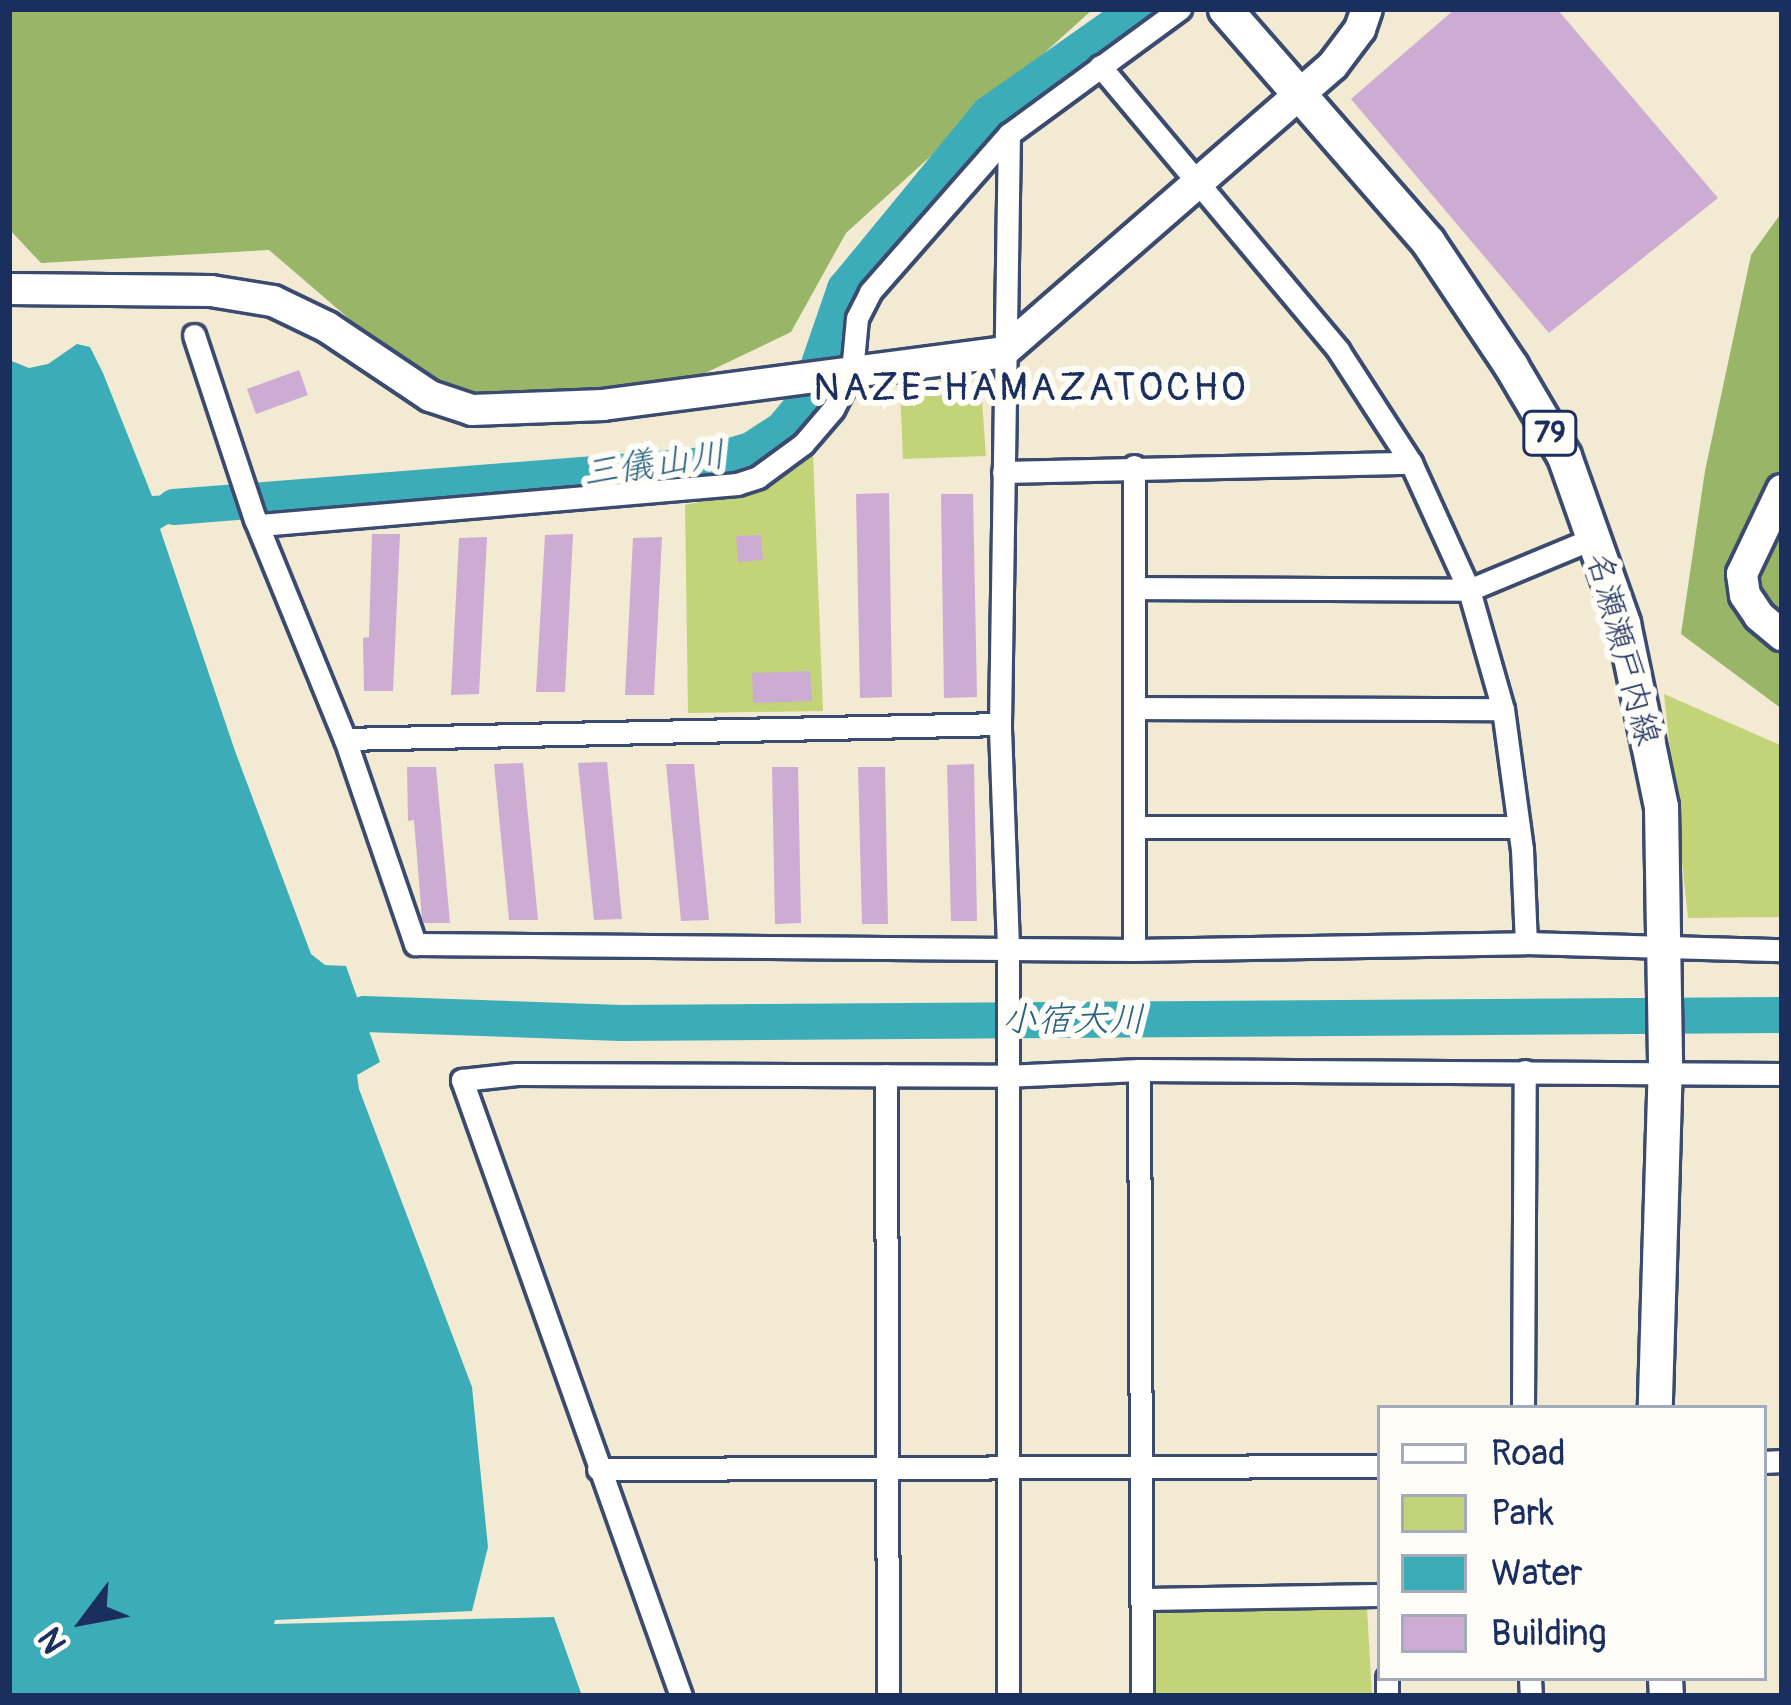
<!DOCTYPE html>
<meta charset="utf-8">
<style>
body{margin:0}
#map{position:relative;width:1791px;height:1705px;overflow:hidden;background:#f2ead2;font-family:Pangolin,"Klee One",sans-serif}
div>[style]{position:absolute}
.green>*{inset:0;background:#c2d477}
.forest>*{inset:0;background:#99b668}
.water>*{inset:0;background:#3dacb9}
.river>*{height:36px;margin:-18px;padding:0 18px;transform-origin:18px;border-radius:18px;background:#3dacb9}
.building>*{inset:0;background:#cdacd3}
.roads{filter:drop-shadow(3px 0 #3b4b6f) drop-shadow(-3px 0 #3b4b6f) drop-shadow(0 3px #3b4b6f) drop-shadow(0 -3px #3b4b6f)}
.street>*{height:21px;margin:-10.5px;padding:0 10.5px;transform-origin:10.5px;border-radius:10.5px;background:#fff}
.secondary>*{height:30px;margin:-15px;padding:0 15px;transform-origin:15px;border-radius:15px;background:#fff}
.primary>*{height:33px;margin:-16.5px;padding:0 16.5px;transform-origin:16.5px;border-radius:16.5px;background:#fff}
span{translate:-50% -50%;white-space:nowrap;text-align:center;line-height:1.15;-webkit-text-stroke:12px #fdfcf7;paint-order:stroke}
.shield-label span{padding:3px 9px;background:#fdfcf7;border:3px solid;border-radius:9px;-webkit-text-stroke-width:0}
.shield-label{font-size:30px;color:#1b2f5e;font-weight:700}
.street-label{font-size:33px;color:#1b2f5e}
.water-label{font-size:36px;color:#296182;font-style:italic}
.quarter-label{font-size:39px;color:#1b2f5e;letter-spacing:3px}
.frame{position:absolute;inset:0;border:12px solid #1b2f5e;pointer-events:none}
.legend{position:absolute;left:1377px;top:1405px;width:390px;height:276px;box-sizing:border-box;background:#fdfcf7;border:3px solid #a3aaba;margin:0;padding:15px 21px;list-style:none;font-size:36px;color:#1b2f5e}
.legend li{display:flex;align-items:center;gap:24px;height:60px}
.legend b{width:60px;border:3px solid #a3aaba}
.north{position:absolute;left:24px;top:1561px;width:120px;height:120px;-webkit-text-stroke:9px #fdfcf7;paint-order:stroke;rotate:238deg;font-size:33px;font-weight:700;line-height:48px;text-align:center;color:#1b2f5e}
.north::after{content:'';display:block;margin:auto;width:42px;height:54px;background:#1b2f5e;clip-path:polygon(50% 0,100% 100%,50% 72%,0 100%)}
</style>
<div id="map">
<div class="green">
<i style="clip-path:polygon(980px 374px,986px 456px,903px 459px,900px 387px)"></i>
<i style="clip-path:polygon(813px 454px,823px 711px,688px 713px,685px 505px,751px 491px)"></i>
<i style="clip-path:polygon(1664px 694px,1782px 746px,1782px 917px,1688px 918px)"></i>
<i style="clip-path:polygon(1367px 1609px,1372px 1696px,1156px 1696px,1155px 1613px)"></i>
</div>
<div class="forest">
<i style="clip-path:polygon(9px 9px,1093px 9px,846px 233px,791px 332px,649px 400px,446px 402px,269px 250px,41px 263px,9px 229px)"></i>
<i style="clip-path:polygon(1782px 212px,1782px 709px,1681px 634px,1705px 471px,1751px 255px)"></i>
</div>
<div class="water">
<i style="clip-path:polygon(77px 344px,90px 347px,103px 373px,152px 496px,169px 495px,176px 519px,160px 529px,235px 751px,311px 954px,325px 965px,346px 966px,380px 1062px,357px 1075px,359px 1089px,472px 1387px,488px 1547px,472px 1611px,275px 1620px,274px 1624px,554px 1617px,582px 1696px,9px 1696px,9px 360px,29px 368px,48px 364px)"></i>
</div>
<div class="river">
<i style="left:174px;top:507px;width:524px;rotate:-4.49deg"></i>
<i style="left:696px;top:466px;width:57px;rotate:-16.2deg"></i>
<i style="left:751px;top:450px;width:38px;rotate:-33deg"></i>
<i style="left:783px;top:429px;width:35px;rotate:-50deg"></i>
<i style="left:806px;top:402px;width:120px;rotate:-71deg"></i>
<i style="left:845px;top:289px;width:227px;rotate:-50.6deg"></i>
<i style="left:989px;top:114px;width:182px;rotate:-35.2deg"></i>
<i style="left:364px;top:1014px;width:257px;rotate:2deg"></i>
<i style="left:621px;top:1023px;width:1161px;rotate:-0.39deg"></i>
</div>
<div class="building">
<i style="clip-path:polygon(1455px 9px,1557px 9px,1718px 198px,1549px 333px,1351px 99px)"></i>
<i style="clip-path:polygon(299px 370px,308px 395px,256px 414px,247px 389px)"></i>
<i style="clip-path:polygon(889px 493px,892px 697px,860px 698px,856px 494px)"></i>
<i style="clip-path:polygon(941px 494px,973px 494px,977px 697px,944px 698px)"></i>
<i style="clip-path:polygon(372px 534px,400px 534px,393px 691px,364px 691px,363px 638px,369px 637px)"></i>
<i style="clip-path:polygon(573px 534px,565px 692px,536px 692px,545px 535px)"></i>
<i style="clip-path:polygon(761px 535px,763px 560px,738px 562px,736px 536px)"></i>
<i style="clip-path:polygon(487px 537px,479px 694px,451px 695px,459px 538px)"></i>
<i style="clip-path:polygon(662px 537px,654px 695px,625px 695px,633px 538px)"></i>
<i style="clip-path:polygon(810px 671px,812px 701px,753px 703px,752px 673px)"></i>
<i style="clip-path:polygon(607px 762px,622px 919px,594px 920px,578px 763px)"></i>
<i style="clip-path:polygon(523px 763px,538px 920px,509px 920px,494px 764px)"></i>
<i style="clip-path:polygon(666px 764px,694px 764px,709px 920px,681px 921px)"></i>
<i style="clip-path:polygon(974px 764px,977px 921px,951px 921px,947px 765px)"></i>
<i style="clip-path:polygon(407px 767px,436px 767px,450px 923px,424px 923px,422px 919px,414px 820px,408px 821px)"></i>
<i style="clip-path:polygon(772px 767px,798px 767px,801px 923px,775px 924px)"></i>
<i style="clip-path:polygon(858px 767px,885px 767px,888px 924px,862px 924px)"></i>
</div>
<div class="roads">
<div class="street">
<i style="left:1100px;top:66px;width:371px;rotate:50deg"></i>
<i style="left:1338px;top:350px;width:135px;rotate:57.1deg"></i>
<i style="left:1411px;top:463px;width:140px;rotate:65.5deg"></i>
<i style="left:1469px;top:590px;width:124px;rotate:74.1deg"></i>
<i style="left:1503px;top:709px;width:141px;rotate:82.3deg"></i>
<i style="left:1522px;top:849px;width:94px;rotate:87.6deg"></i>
<i style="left:194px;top:335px;width:194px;rotate:71.7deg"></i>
<i style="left:255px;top:519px;width:238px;rotate:67.8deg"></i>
<i style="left:345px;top:739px;width:217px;rotate:71.1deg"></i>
<i style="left:415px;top:944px;width:719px;rotate:0.48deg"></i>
<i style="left:1134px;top:950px;width:392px;rotate:-1deg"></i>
<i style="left:1526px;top:943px;width:256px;rotate:1.6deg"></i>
<i style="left:1134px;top:466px;width:484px;rotate:90deg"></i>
<i style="left:1003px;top:472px;width:408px;rotate:-1.3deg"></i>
<i style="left:260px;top:525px;width:479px;rotate:-4.9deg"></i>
<i style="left:737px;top:484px;width:22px;rotate:-18deg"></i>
<i style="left:758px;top:477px;width:56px;rotate:-36.3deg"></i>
<i style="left:803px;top:444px;width:46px;rotate:-49.4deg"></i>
<i style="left:833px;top:409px;width:42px;rotate:-62.8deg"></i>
<i style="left:852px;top:372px;width:54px;rotate:-84.7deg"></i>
<i style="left:857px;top:318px;width:29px;rotate:-63deg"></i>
<i style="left:870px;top:292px;width:210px;rotate:-48.7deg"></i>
<i style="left:1009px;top:134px;width:212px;rotate:-36.2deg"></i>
<i style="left:1136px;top:588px;width:333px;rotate:0.3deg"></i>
<i style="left:1469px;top:590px;width:135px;rotate:-22.6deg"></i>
<i style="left:1134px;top:708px;width:369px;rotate:0.2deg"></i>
<i style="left:345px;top:739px;width:655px;rotate:-1.31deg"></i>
<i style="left:1136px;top:827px;width:383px"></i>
<i style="left:1139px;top:1070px;width:626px;rotate:89.73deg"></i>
<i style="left:886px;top:1075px;width:621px;rotate:89.82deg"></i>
<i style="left:1523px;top:1408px;width:337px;rotate:-89.7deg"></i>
<i style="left:1764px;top:1462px;width:18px;rotate:-3deg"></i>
<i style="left:598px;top:1469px;width:782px;rotate:-0.22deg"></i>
<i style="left:1143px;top:1599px;width:237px;rotate:-1deg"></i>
<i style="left:1530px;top:1678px;width:18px;rotate:87deg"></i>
<i style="left:681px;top:1696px;width:654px;rotate:-109.57deg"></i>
<i style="left:462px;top:1080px;width:55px;rotate:-6.2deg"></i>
<i style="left:517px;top:1074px;width:490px;rotate:0.2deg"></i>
<i style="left:1007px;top:1076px;width:132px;rotate:-2.6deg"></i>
<i style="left:1139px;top:1070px;width:643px;rotate:0.36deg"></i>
<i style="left:1008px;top:1696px;width:749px;rotate:-90deg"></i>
<i style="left:1008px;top:947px;width:223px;rotate:-92.1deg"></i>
<i style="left:1000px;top:724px;width:590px;rotate:-89.13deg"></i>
<i style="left:1387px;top:1696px;width:18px;rotate:-90deg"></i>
</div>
<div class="secondary">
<i style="left:9px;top:289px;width:202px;rotate:0.6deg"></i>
<i style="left:211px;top:291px;width:63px;rotate:9.2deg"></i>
<i style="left:273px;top:301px;width:60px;rotate:25.7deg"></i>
<i style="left:327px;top:327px;width:124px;rotate:33.8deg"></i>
<i style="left:430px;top:396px;width:44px;rotate:18.4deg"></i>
<i style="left:472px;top:410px;width:131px;rotate:-2.2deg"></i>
<i style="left:603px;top:405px;width:403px;rotate:-7.5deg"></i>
<i style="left:1003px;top:352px;width:437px;rotate:-41deg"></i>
<i style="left:1333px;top:65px;width:45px;rotate:-53.1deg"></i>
<i style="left:1360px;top:29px;width:21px;rotate:-71deg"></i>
<i style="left:1782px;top:490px;width:93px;rotate:115.5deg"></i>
<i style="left:1742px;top:574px;width:21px;rotate:82deg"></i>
<i style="left:1745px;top:595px;width:25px;rotate:56deg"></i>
<i style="left:1759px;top:616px;width:30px;rotate:40deg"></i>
</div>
<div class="primary">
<i style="left:1225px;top:9px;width:309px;rotate:48.9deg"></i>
<i style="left:1428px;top:242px;width:149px;rotate:56.2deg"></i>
<i style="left:1511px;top:366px;width:104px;rotate:59.5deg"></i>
<i style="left:1564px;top:456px;width:177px;rotate:70.5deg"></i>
<i style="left:1623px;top:623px;width:187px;rotate:78.3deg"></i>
<i style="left:1661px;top:806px;width:255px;rotate:89.1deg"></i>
<i style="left:1665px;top:1061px;width:347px;rotate:91.7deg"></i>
<i style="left:1665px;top:1678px;width:18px;rotate:87deg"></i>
</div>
</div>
<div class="shield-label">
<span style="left:1550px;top:433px">79</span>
</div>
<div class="street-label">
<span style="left:1623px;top:649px;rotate:75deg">名瀬瀬戸内線</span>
</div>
<div class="water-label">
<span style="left:654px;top:464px;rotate:-8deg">三儀山川</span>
<span style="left:1073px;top:1020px">小宿大川</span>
</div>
<div class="quarter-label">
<span style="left:1031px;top:388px">NAZE-HAMAZATOCHO</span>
</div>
<div class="frame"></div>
<ul class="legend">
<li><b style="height:15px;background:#fff"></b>Road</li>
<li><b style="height:33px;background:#c2d477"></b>Park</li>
<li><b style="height:33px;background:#3dacb9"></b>Water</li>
<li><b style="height:33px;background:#cdacd3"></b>Building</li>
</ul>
<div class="north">N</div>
</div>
